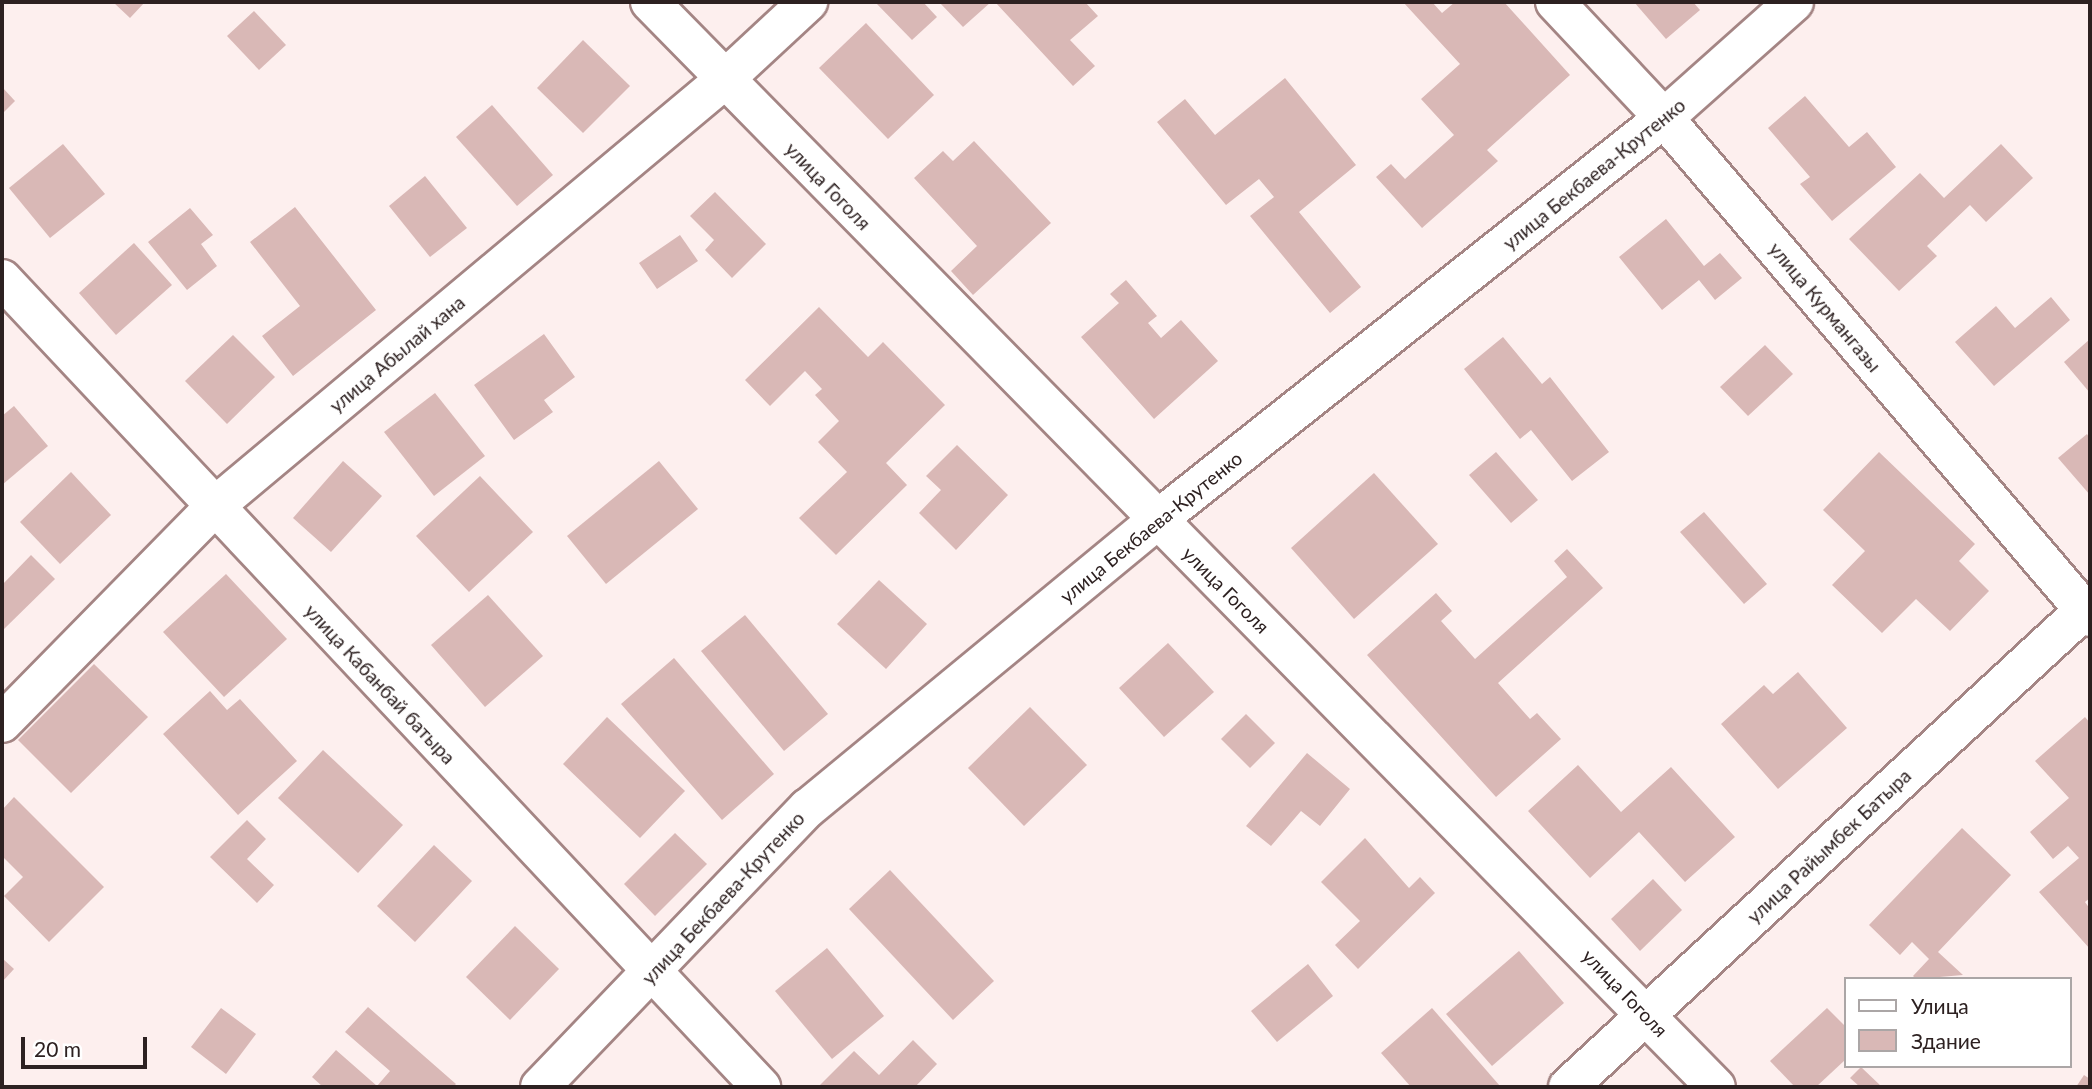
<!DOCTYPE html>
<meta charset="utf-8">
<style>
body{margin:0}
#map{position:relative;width:2092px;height:1089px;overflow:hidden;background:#fdefee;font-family:Lato,sans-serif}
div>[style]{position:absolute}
.building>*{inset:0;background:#d9b8b6}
.roads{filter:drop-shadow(2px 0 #a48584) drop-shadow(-2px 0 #a48584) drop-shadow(0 2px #a48584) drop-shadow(0 -2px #a48584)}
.minor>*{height:38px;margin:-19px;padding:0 19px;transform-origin:19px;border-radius:19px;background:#fff}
span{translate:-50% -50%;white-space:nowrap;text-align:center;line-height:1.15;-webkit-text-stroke:5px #fff;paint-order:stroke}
.street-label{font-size:19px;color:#2d2121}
.frame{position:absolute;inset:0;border:4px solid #2d2121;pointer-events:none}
.legend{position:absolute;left:1844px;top:977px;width:228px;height:91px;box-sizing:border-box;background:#fff;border:2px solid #aba6a6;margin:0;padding:9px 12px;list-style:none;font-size:21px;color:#2d2121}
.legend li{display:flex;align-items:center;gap:14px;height:35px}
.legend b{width:35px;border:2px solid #aba6a6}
.scale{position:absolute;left:21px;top:1037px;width:126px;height:32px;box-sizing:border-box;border:4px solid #2d2121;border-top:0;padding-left:9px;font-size:21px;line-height:24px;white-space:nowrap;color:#2d2121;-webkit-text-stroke:5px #fff;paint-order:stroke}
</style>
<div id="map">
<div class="building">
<i style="clip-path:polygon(113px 2px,145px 2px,130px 18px)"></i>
<i style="clip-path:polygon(875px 2px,923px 2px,937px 17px,912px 40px)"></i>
<i style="clip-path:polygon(939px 2px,991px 2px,963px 27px)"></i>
<i style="clip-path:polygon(995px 2px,1085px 2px,1098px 16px,1070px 40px,1095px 66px,1073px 86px)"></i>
<i style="clip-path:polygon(1403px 2px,1432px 2px,1442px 13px,1455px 2px,1504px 2px,1570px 75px,1487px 150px,1498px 161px,1422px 228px,1376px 177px,1391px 164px,1405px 179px,1454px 135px,1421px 99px,1460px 64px)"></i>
<i style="clip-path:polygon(1634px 2px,1693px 2px,1700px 10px,1666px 39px)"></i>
<i style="clip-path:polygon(254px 11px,286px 45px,259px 70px,227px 36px)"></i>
<i style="clip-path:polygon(866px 23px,934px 95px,888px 139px,819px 68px)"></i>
<i style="clip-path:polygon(583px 40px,630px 86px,583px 133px,537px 88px)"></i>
<i style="clip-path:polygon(1285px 78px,1356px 165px,1299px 212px,1361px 287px,1330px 313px,1250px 216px,1274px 197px,1259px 179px,1226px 205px,1157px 122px,1185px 99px,1215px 135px)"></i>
<i style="clip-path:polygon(2px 87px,15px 101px,2px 114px)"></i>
<i style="clip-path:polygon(1805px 96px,1849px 147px,1867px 132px,1896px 167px,1832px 221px,1800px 184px,1810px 177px,1768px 128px)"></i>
<i style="clip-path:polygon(492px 105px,553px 175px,517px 206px,456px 137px)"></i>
<i style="clip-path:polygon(974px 141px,1051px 223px,973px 295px,951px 271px,977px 246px,914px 178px,943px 151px,953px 161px)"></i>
<i style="clip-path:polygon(63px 144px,105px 194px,50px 238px,9px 188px)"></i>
<i style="clip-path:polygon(2001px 144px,2033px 178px,1986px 222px,1970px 205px,1927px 246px,1937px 256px,1899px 291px,1849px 239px,1920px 173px,1944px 198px)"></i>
<i style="clip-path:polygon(425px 176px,467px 228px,430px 257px,389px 206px)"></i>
<i style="clip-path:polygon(715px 192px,766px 244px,732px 278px,705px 250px,714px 240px,690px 216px)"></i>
<i style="clip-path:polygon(295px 207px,376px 310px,293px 376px,262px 336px,300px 306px,250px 242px)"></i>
<i style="clip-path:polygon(190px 208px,213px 235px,201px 244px,217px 266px,187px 290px,148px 242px)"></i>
<i style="clip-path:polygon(1666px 219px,1704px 266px,1720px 253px,1742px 278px,1715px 300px,1699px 280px,1662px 310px,1619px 257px)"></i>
<i style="clip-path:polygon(680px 235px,698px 261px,657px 289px,639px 263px)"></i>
<i style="clip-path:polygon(134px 243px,172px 285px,116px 335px,79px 293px)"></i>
<i style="clip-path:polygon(1126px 280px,1157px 316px,1148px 323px,1161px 338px,1181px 320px,1218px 361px,1154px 419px,1081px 337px,1119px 303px,1110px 294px)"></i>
<i style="clip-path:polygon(2051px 297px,2070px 320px,1994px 386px,1955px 342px,1996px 306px,2015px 328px)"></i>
<i style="clip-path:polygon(819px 307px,868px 357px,883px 342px,945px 405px,886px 463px,907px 485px,836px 555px,799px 518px,847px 472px,818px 442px,839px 421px,815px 395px,822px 389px,805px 371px,770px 406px,745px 380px)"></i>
<i style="clip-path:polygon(544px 334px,575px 377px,544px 400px,553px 412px,514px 440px,474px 385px)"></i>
<i style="clip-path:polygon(233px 335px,275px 377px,227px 424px,185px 381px)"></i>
<i style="clip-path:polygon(1503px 337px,1542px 384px,1550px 377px,1609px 452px,1572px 481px,1531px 430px,1520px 439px,1464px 369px)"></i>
<i style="clip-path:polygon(2090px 339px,2090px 393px,2064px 362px)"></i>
<i style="clip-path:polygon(1765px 345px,1793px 374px,1748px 416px,1720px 387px)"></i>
<i style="clip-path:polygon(435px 393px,485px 456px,434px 496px,384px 432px)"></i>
<i style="clip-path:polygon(14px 406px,48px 446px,2px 485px,2px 416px)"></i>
<i style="clip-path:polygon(2087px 434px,2090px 439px,2090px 495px,2058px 458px)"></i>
<i style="clip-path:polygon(957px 445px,1008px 495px,956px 550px,919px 513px,941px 490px,926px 476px)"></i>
<i style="clip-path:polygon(1496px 452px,1538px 500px,1511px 523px,1469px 475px)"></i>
<i style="clip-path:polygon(1879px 452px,1975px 544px,1959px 561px,1989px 591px,1950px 631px,1916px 599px,1882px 633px,1832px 585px,1865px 551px,1823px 510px)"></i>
<i style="clip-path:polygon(343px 461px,382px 496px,331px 552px,293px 518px)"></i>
<i style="clip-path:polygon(659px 461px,698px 509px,606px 584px,567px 536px)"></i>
<i style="clip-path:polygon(71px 472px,111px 515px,60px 564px,20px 522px)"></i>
<i style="clip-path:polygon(1374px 473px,1438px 544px,1354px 619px,1291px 548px)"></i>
<i style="clip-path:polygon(480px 476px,533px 532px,469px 592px,416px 536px)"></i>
<i style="clip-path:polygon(1704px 512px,1767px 584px,1744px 604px,1680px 532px)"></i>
<i style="clip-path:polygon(1567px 549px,1603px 588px,1498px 683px,1530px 719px,1537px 713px,1561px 739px,1496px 797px,1367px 655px,1436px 593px,1452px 611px,1441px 621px,1475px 659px,1567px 577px,1554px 561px)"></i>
<i style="clip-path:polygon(31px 555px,55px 579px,2px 631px,2px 585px)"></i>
<i style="clip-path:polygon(226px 574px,287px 639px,224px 697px,163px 632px)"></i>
<i style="clip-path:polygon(879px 580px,927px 624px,886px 669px,837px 624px)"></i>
<i style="clip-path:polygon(488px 595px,543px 656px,485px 707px,431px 645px)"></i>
<i style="clip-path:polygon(745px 615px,828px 714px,784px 751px,701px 651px)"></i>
<i style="clip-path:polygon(1168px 643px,1214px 692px,1164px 737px,1119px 688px)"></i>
<i style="clip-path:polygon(674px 658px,774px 774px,722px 820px,621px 704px)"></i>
<i style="clip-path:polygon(94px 664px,148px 717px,71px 793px,18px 740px)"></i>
<i style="clip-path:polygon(1798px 672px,1847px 728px,1778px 789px,1721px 724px,1764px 685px,1773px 694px)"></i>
<i style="clip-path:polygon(210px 691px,227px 710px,240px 699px,297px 761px,238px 815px,163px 734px)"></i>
<i style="clip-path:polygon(1030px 707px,1087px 765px,1024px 826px,968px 768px)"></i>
<i style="clip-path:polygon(1246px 714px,1275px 743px,1250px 768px,1221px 739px)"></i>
<i style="clip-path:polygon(607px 717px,685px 791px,640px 838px,563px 764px)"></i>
<i style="clip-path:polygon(2085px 717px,2090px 723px,2090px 898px,2085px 902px,2090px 909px,2090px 949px,2039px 892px,2079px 858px,2068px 846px,2053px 859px,2030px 832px,2069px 798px,2035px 761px)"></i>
<i style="clip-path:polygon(323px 750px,403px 825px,358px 873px,278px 798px)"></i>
<i style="clip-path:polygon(1307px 753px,1350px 789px,1320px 826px,1301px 811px,1271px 846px,1246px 826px)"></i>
<i style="clip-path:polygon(1578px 765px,1621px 812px,1671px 767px,1735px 837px,1685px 882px,1639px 832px,1590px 878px,1528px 811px)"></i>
<i style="clip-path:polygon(14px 797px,104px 887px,49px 942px,4px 896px,23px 877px,2px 856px,2px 810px)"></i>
<i style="clip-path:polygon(247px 820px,266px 839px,247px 859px,274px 885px,257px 903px,210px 857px)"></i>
<i style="clip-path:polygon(1962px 828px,2011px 875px,1938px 952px,1963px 975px,1916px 979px,1913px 976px,1929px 959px,1912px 942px,1900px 955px,1869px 925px)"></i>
<i style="clip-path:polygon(675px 833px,707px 864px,655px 916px,624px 884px)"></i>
<i style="clip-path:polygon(1365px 838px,1409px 888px,1420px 877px,1435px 893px,1358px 969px,1335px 945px,1360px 921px,1321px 882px)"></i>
<i style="clip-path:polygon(434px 845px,472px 881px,415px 942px,377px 906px)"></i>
<i style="clip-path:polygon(890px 870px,994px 981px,953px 1020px,849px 909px)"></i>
<i style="clip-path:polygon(1653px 879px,1682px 910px,1640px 951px,1611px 919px)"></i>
<i style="clip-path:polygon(515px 926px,559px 969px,510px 1020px,466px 977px)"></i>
<i style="clip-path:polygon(827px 948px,884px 1016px,832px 1059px,775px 991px)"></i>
<i style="clip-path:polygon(1519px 951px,1564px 1003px,1492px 1066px,1446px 1014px)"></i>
<i style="clip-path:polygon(2px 958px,14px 969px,2px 982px)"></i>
<i style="clip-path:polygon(1308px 964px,1333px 996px,1277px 1042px,1251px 1011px)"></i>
<i style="clip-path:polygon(368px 1007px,456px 1084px,453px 1087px,323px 1087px,312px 1077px,336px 1050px,377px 1086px,390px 1071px,345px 1032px)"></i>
<i style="clip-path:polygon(221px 1008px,256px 1034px,226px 1074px,191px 1047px)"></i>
<i style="clip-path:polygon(1432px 1008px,1500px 1086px,1498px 1087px,1411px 1087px,1381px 1053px)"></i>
<i style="clip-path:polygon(1827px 1008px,1845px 1026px,1845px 1060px,1816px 1087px,1795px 1087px,1770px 1061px)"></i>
<i style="clip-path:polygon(913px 1040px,937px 1064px,915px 1087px,818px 1087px,854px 1051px,879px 1075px)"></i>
<i style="clip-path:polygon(1861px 1067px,1882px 1087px,1860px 1087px,1850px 1078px)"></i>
<i style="clip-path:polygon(2084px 1075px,2090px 1079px,2090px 1087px,2076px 1087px)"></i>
</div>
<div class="roads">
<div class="minor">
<i style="left:650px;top:2px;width:1521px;rotate:45.51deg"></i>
<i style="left:1555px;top:2px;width:159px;rotate:46.8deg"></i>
<i style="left:1664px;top:118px;width:656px;rotate:49.51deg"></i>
<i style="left:2px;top:279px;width:1109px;rotate:46.79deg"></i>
<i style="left:2px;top:723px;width:304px;rotate:-45.5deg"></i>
<i style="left:215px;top:506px;width:664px;rotate:-39.93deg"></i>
<i style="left:724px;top:80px;width:115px;rotate:-42.9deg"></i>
<i style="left:540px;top:1087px;width:387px;rotate:-46.2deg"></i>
<i style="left:808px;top:808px;width:452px;rotate:-39.5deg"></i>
<i style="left:1157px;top:520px;width:647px;rotate:-38.41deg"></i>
<i style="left:1664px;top:118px;width:174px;rotate:-41.7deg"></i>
<i style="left:1568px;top:1087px;width:710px;rotate:-42.72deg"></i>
</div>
</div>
<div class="street-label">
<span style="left:1594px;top:174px;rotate:-39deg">улица Бекбаева-Крутенко</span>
<span style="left:828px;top:186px;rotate:46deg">улица Гоголя</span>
<span style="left:1825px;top:307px;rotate:50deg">улица Курмангазы</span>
<span style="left:397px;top:354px;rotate:-40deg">улица Абылай хана</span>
<span style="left:1151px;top:527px;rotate:-39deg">улица Бекбаева-Крутенко</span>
<span style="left:1226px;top:590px;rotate:45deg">улица Гоголя</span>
<span style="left:380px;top:684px;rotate:47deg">улица Кабанбай батыра</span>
<span style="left:1829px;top:846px;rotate:-43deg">улица Райымбек Батыра</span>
<span style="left:723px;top:898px;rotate:-47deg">улица Бекбаева-Крутенко</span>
<span style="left:1625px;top:993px;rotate:46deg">улица Гоголя</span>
</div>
<div class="frame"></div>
<ul class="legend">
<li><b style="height:9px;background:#fff"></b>Улица</li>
<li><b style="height:19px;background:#d9b8b6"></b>Здание</li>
</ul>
<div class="scale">20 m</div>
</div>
